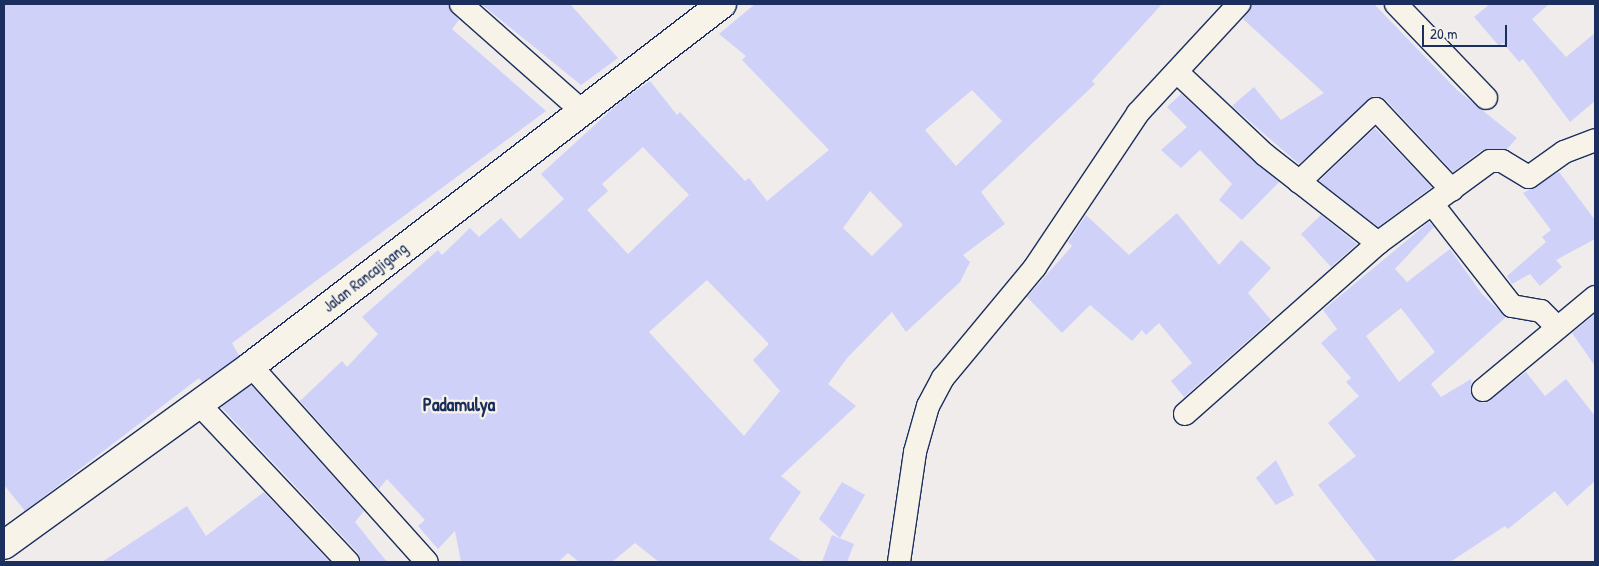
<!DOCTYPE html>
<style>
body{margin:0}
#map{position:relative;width:1599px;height:566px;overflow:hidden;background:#efeceb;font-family:"Patrick Hand",sans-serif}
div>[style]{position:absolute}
.building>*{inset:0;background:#cfd1f9}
.roads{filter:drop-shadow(1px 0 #1b2f5e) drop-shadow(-1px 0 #1b2f5e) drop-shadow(0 1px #1b2f5e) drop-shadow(0 -1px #1b2f5e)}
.minor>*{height:22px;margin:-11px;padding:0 11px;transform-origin:11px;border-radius:11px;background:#f7f3e8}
.secondary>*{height:28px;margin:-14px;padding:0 14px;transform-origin:14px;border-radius:14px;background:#f7f3e8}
span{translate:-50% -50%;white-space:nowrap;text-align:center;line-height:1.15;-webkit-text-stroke:4.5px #f7f3e8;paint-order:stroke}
.street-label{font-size:16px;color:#1b2f5e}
.quarter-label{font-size:19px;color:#1b2f5e;font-weight:700}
.frame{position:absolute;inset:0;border:5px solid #1b2f5e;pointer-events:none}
.scale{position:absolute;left:1422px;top:25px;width:85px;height:22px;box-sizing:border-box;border:2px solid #1b2f5e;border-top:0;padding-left:6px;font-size:15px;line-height:18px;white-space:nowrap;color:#1b2f5e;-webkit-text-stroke:4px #f7f3e8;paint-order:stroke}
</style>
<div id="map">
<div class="building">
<i style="clip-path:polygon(4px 4px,448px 4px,459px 20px,452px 29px,546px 111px,232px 343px,239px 356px,202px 382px,199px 378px,25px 511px,4px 485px)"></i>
<i style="clip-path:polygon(481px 4px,570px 4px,618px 58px,581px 85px)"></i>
<i style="clip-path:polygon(evenodd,755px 4px,1162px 4px,1092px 81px,1095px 84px,981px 192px,1005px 224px,963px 255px,970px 262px,960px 282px,906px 332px,892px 312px,848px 357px,828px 384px,856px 406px,781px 476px,801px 492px,769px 539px,803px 562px,659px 562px,635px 543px,612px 562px,579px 562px,568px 553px,558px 562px,461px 562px,455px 531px,438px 549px,418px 526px,425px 520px,387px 479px,379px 489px,300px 401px,342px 361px,347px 367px,378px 334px,362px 317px,438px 250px,442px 255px,470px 228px,479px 237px,501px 218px,520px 239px,564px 199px,541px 174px,620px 102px,650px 81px,677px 115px,680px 112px,745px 181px,749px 178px,767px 201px,829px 150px,742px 60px,746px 56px,719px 34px,755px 4px,972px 90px,1002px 121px,956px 166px,925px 130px,972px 90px,755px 4px,643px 147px,689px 195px,628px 254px,587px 210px,608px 191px,602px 184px,643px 147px,755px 4px,870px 191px,903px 225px,872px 256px,843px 228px,870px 191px,755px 4px,707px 280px,769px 344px,753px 360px,780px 391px,744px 436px,649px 332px,707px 280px)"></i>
<i style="clip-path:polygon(1252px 4px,1374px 4px,1457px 90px,1517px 138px,1507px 149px,1482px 150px,1453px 172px,1386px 100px,1373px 96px,1299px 164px,1232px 106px,1254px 87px,1281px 120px,1324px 93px,1243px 19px)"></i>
<i style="clip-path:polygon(1490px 4px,1549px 4px,1532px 19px,1566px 57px,1595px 33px,1595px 101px,1570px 122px,1523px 59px,1519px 62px,1503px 43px,1499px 46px,1474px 17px)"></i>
<i style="clip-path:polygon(1181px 94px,1279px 182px,1242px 220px,1219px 200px,1232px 184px,1200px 150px,1181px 168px,1161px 150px,1187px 127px,1167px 107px)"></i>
<i style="clip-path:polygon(1375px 128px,1432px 187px,1378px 227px,1319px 181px)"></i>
<i style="clip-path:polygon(1559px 172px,1595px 220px,1595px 239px,1556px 260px,1562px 267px,1540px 286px,1530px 274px,1512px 284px,1507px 276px,1546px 242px,1542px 237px,1551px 230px,1523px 193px)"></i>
<i style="clip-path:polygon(1177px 213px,1219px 265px,1241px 240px,1271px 268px,1248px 293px,1271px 320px,1184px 397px,1171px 381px,1192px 363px,1159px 323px,1146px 335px,1142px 330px,1132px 341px,1090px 305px,1062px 333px,1027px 297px,1072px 246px,1068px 242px,1086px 215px,1129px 255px)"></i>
<i style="clip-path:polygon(1321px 215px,1357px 244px,1331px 267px,1301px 234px)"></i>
<i style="clip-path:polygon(evenodd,1429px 222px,1434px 227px,1395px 269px,1407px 282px,1450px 249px,1482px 294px,1506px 317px,1431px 384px,1441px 397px,1471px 379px,1473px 398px,1485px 403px,1526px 372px,1545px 396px,1566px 379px,1595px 416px,1595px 481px,1567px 506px,1555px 491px,1508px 529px,1505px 526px,1450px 562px,1377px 562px,1318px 485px,1356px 456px,1328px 423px,1359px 396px,1346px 382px,1351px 378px,1321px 343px,1337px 329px,1323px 310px,1429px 222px,1401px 308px,1435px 352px,1399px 382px,1366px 336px,1401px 308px)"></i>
<i style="clip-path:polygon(1595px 314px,1595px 366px,1572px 333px)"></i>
<i style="clip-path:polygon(251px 385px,364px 511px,355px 522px,387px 562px,361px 562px,358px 553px,221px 407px)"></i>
<i style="clip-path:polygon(1276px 460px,1294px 495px,1276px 505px,1256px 478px)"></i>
<i style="clip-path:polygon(842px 482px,865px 495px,840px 538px,819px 519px)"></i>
<i style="clip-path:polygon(264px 492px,330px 562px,102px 562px,187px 506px,206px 536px)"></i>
<i style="clip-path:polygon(832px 535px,854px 544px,847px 562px,822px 562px)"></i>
</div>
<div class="roads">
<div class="minor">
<i style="left:461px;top:4px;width:160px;rotate:41.5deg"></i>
<i style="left:1396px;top:4px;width:130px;rotate:46.2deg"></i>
<i style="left:1177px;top:72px;width:120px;rotate:43.3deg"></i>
<i style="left:1264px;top:154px;width:145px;rotate:38deg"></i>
<i style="left:1378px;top:243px;width:139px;rotate:-36.2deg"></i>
<i style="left:1490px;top:161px;width:12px"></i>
<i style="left:1502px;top:161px;width:31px;rotate:31deg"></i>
<i style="left:1529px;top:177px;width:43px;rotate:-35.5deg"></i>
<i style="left:1564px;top:152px;width:33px;rotate:-21deg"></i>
<i style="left:1299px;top:182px;width:106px;rotate:-43.5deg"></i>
<i style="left:1376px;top:109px;width:111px;rotate:46.8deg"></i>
<i style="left:1433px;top:205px;width:128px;rotate:52deg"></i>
<i style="left:1512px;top:306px;width:29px;rotate:10deg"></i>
<i style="left:1541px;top:311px;width:23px;rotate:45deg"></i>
<i style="left:251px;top:366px;width:263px;rotate:48.1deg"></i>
<i style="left:1483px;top:390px;width:146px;rotate:-39.7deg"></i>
<i style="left:198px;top:403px;width:219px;rotate:46.7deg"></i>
<i style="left:1185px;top:414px;width:258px;rotate:-41.5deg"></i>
<i style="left:899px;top:562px;width:111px;rotate:-81.7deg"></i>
<i style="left:915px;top:452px;width:48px;rotate:-74.2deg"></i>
<i style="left:928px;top:406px;width:32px;rotate:-62deg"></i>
<i style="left:943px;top:378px;width:144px;rotate:-50.3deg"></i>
<i style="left:1035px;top:267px;width:185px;rotate:-56.2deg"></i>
<i style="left:1138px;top:113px;width:149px;rotate:-47.2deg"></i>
</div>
<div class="secondary">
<i style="left:4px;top:545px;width:305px;rotate:-35.9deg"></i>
<i style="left:251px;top:366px;width:594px;rotate:-37.55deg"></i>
</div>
</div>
<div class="street-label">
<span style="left:365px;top:277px;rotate:-38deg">Jalan Rancajigang</span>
</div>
<div class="quarter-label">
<span style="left:459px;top:405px">Padamulya</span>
</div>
<div class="frame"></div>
<div class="scale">20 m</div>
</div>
